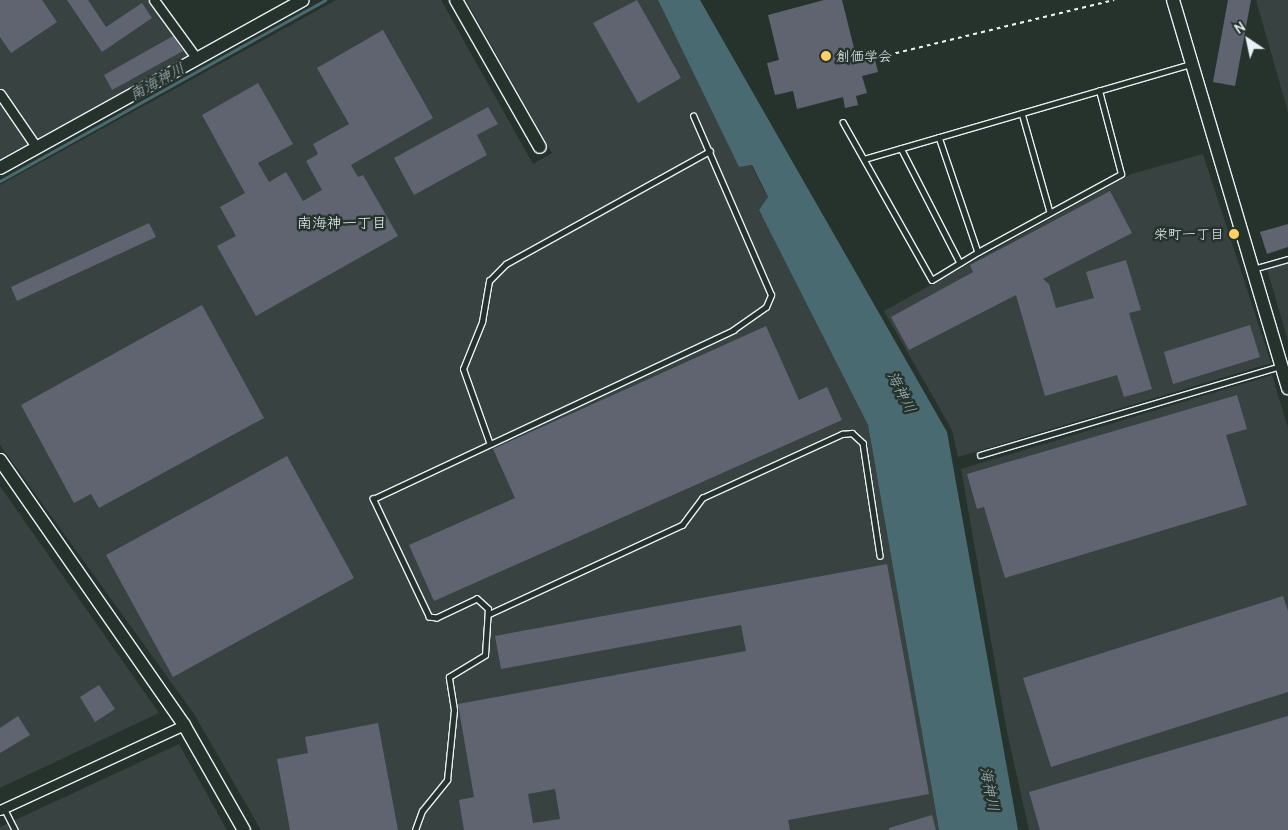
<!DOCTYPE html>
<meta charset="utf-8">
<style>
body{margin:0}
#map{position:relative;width:1288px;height:830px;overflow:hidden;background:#26332d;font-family:Delius,"Klee One",sans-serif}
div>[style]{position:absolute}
.built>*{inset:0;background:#374241}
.water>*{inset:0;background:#496a70}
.stream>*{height:3px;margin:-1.5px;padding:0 1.5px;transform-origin:1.5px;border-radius:1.5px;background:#496a70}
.building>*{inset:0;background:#606471}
.path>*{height:2px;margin-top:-1px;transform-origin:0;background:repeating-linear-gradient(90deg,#e8f1f8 0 4px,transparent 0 8px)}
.roads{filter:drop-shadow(1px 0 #e8f1f8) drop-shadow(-1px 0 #e8f1f8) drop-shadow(0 1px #e8f1f8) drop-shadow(0 -1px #e8f1f8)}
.lane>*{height:4.5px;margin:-2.25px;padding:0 2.25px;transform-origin:2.25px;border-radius:2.25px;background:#26332d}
.street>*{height:9px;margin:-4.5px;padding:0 4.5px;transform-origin:4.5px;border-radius:4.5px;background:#26332d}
.secondary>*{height:12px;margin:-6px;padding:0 6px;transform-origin:6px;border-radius:6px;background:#26332d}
.dots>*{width:14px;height:14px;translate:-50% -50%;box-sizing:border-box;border:2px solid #26332d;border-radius:50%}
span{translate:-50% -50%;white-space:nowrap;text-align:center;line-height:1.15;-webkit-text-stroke:5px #26332d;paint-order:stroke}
.poi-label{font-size:14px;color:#e8f1f8}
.left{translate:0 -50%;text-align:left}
.right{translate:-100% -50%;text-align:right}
.water-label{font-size:15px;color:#a8bbc2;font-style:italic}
.neighbourhood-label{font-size:15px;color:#e8f1f8}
.north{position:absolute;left:1223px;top:15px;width:50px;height:50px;-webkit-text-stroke:4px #26332d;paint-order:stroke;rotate:326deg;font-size:14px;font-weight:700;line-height:20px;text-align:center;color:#e8f1f8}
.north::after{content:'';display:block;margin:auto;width:18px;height:22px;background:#e8f1f8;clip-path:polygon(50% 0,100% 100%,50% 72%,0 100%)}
</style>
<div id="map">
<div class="built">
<i style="clip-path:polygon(0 0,149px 0,189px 57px,0 159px)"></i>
<i style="clip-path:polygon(336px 0,441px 0,533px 164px,552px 153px,466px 0,658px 0,739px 166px,751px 165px,768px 198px,759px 210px,868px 425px,939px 830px,261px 830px,194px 714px,0 445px,0 185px)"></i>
<i style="clip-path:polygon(1256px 0,1288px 0,1288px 112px)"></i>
<i style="clip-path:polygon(1203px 154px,1271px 363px,958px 457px,952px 430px,884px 311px,1131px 174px)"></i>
<i style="clip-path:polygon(1288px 263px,1288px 341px,1267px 269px)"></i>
<i style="clip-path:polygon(1272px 375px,1288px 428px,1288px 830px,1029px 830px,1007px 732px,961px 469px)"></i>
<i style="clip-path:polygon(0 486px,159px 713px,0 788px)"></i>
<i style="clip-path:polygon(179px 744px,227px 830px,0 830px,0 827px)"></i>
</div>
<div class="water">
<i style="clip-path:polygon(658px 0,700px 0,947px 432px,1018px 830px,939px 830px,868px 425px,759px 210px,768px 197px,752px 165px,739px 167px)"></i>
</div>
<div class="stream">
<i style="left:0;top:181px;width:372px;rotate:-29.1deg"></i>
</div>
<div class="building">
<i style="clip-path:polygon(0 0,42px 0,57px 22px,11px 53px,0 37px)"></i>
<i style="clip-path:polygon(67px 0,88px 0,106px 27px,142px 3px,152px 18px,102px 52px)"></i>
<i style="clip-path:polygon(637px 0,681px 78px,638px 103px,593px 23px)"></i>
<i style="clip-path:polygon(824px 0,842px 0,855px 52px,872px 48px,878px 72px,862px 76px,867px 93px,856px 96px,858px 105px,845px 108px,843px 97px,797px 109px,793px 91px,775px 95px,767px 63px,779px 60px,768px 15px)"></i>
<i style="clip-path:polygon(1228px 0,1251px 0,1235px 86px,1213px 82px)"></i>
<i style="clip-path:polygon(383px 30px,433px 118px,351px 165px,358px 177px,363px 175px,398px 236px,256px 316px,217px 246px,236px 236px,220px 207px,245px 193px,202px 115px,258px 83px,293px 144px,258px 163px,269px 182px,286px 172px,303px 201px,322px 190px,306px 161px,318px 154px,313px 144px,349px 124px,317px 68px)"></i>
<i style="clip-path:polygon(173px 36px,183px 51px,112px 90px,104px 75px)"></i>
<i style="clip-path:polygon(488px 107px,498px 124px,477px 135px,487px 155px,414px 195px,394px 158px)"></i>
<i style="clip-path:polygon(1110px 191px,1132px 233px,1043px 279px,1049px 284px,1056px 308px,1094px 298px,1086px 272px,1126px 260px,1141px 310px,1129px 313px,1152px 389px,1124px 397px,1117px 375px,1045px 396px,1016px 295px,909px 350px,891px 317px,973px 272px,970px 265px)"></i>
<i style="clip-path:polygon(149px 223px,156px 237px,17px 301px,11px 287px)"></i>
<i style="clip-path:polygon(1288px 224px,1288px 247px,1267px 254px,1260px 232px)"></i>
<i style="clip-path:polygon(202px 305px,264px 418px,99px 508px,91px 494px,74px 503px,21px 405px)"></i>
<i style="clip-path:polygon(1250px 325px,1260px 357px,1173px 384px,1164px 352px)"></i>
<i style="clip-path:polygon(766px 326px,799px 400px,827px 387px,842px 420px,434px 601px,409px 545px,515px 498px,493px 449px)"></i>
<i style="clip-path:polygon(1237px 395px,1247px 429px,1226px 435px,1247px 505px,1005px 578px,984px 507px,977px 509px,967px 474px)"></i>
<i style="clip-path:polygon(287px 456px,354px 578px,173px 677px,106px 555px)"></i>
<i style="clip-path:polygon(evenodd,887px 564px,929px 794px,788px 820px,790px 830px,464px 830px,459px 800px,474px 797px,458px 704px,746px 651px,741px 625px,501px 669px,495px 636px,887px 564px,555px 789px,560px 819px,533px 823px,528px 794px,555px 789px)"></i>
<i style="clip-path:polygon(1283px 596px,1288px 611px,1288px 692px,1051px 767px,1023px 678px)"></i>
<i style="clip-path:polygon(99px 685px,115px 709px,95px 722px,80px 697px)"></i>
<i style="clip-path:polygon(18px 716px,30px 735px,0 753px,0 728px)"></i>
<i style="clip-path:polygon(1288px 716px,1288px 830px,1040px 830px,1029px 792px)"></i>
<i style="clip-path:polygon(378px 723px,398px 830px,290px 830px,277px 759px,308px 753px,305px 737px)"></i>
<i style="clip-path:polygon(932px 815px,936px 830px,889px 830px,889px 828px)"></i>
</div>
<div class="path">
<i style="left:880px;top:57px;width:241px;rotate:-13.7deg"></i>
</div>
<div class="roads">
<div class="lane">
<i style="left:1022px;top:113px;width:103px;rotate:74.2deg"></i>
<i style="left:843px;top:122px;width:181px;rotate:60.6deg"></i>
<i style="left:932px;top:280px;width:54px;rotate:-31.3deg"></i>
<i style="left:939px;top:137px;width:121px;rotate:71.3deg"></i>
<i style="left:978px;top:252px;width:163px;rotate:-28.6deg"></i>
<i style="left:1121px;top:174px;width:86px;rotate:-104.8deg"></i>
<i style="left:901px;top:148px;width:129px;rotate:62.8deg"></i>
<i style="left:864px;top:159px;width:341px;rotate:-16.2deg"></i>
<i style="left:1253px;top:269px;width:36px;rotate:-16deg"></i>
<i style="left:489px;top:442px;width:77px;rotate:-109.6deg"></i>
<i style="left:463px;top:369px;width:51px;rotate:-68deg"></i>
<i style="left:482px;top:322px;width:42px;rotate:-80.3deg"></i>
<i style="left:489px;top:281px;width:24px;rotate:-45deg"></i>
<i style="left:506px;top:264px;width:233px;rotate:-29deg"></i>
<i style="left:980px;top:455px;width:313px;rotate:-16.5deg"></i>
<i style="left:489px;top:614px;width:213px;rotate:-24.8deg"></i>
<i style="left:682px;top:525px;width:34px;rotate:-53deg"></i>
<i style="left:702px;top:498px;width:154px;rotate:-24.6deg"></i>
<i style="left:842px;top:434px;width:10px;rotate:-6deg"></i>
<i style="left:852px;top:433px;width:15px;rotate:42deg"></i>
<i style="left:863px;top:443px;width:114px;rotate:81.4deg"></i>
<i style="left:4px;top:808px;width:25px;rotate:63deg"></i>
<i style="left:415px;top:830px;width:20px;rotate:-70deg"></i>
<i style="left:422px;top:811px;width:40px;rotate:-51deg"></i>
<i style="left:447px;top:780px;width:70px;rotate:-84.3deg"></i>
<i style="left:454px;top:710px;width:33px;rotate:-99deg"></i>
<i style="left:449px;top:677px;width:42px;rotate:-31.4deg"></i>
<i style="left:485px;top:655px;width:46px;rotate:-86.3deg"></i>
<i style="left:488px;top:609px;width:15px;rotate:-138deg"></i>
<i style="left:477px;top:599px;width:44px;rotate:154.6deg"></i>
<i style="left:437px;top:618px;width:8px;rotate:-173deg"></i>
<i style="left:429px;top:617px;width:131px;rotate:-115.4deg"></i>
<i style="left:373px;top:499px;width:398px;rotate:-25.1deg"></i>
<i style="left:733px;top:330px;width:40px;rotate:-34.9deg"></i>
<i style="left:766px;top:307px;width:13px;rotate:-67deg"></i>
<i style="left:771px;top:295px;width:195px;rotate:-113.5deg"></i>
</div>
<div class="street">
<i style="left:154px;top:0;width:73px;rotate:53.9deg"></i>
<i style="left:0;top:94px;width:65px;rotate:55.6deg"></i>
<i style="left:0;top:810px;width:203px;rotate:-24.8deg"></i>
</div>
<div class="secondary">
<i style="left:456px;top:0;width:169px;rotate:60.3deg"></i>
<i style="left:1173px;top:0;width:405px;rotate:73.5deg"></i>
<i style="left:0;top:168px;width:346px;rotate:-29deg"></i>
<i style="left:0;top:460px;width:323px;rotate:55.2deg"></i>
<i style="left:184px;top:725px;width:121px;rotate:60.3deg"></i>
</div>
</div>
<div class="dots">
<i style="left:826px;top:56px;background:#ffd166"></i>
<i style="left:1234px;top:234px;background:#ffd166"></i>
</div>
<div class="poi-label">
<span class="left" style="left:836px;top:56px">創価学会</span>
<span class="right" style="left:1224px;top:234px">栄町一丁目</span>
</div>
<div class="water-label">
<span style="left:157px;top:81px;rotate:-29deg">南海神川</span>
<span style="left:902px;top:392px;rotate:63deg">海神川</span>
<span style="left:990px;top:789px;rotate:79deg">海神川</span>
</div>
<div class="neighbourhood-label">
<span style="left:342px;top:223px">南海神一丁目</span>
</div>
<div class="north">N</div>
</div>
